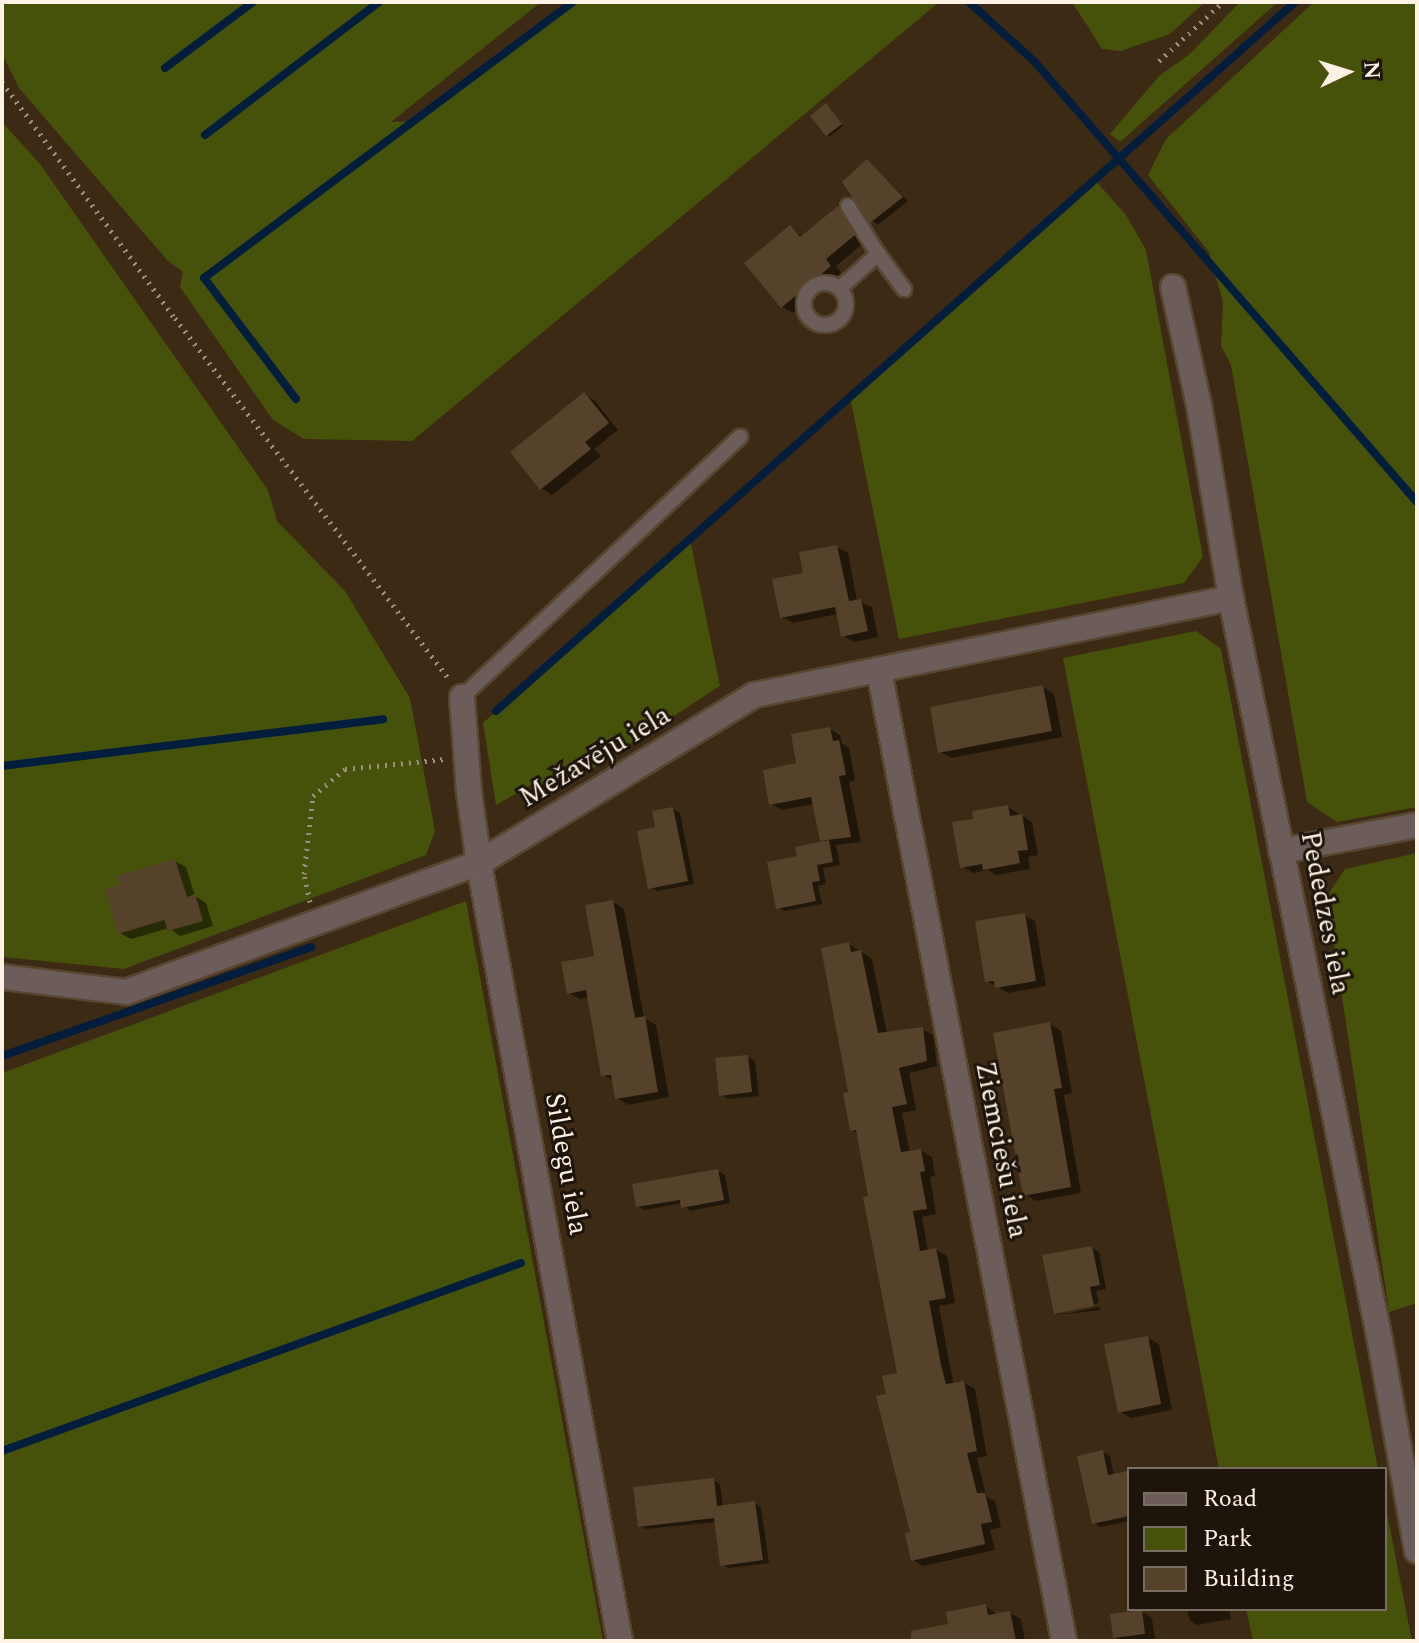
<!DOCTYPE html>
<meta charset="utf-8">
<style>
body{margin:0}
#map{position:relative;width:1419px;height:1643px;overflow:hidden;background:#3d2a14;font-family:Spectral,serif}
div>[style]{position:absolute}
.green>*{inset:0;background:#46510a}
.shadow>*{inset:0;background:#0007}
.stream>*{height:8px;margin:-4px;padding:0 4px;transform-origin:4px;border-radius:4px;background:#031e3d}
.building>*{inset:0;background:#56422b}
.path>*{height:5px;margin-top:-2.5px;transform-origin:0;background:repeating-linear-gradient(90deg,#9e8e7c 0 2px,transparent 0 8px)}
.roads{filter:drop-shadow(2px 0 #584631) drop-shadow(-2px 0 #584631) drop-shadow(0 2px #584631) drop-shadow(0 -2px #584631)}
.service>*{height:14px;margin:-7px;padding:0 7px;transform-origin:7px;border-radius:7px;background:#6c5d5b}
.service>.ring{margin:-7px;padding:0;box-sizing:content-box;background:none;border:14px solid #6c5d5b;border-radius:50%}
.minor>*{height:24px;margin:-12px;padding:0 12px;transform-origin:12px;border-radius:12px;background:#6c5d5b}
span{translate:-50% -50%;white-space:nowrap;text-align:center;line-height:1.15;-webkit-text-stroke:6px #1d150b;paint-order:stroke}
.street-label{font-size:28px;color:#fef2e4}
.frame{position:absolute;inset:0;border:4px solid #fef2e4;pointer-events:none}
.legend{position:absolute;left:1127px;top:1467px;width:260px;height:144px;box-sizing:border-box;background:#1d150b;border:2px solid #776d62;margin:0;padding:10px 14px;list-style:none;font-size:24px;color:#fef2e4}
.legend li{display:flex;align-items:center;gap:16px;height:40px}
.legend b{width:40px;border:2px solid #776d62}
.north{position:absolute;left:1307px;top:32px;width:80px;height:80px;-webkit-text-stroke:6px #1d150b;paint-order:stroke;rotate:86deg;font-size:22px;font-weight:700;line-height:32px;text-align:center;color:#fef2e4}
.north::after{content:'';display:block;margin:auto;width:28px;height:36px;background:#fef2e4;clip-path:polygon(50% 0,100% 100%,50% 72%,0 100%)}
</style>
<div id="map">
<div class="green">
<i style="clip-path:polygon(2px 2px,541px 2px,391px 122px,414px 121px,573px 2px,984px 2px,938px 3px,412px 441px,304px 439px,273px 420px,180px 287px,183px 272px,167px 260px,19px 88px,2px 54px)"></i>
<i style="clip-path:polygon(1072px 2px,1205px 2px,1170px 34px,1121px 51px,1102px 49px)"></i>
<i style="clip-path:polygon(1240px 2px,1278px 2px,1120px 142px,1110px 134px,1159px 76px,1190px 54px)"></i>
<i style="clip-path:polygon(1314px 2px,1417px 2px,1417px 807px,1337px 822px,1307px 802px,1231px 365px,1221px 346px,1223px 302px,1209px 252px,1148px 175px,1166px 139px)"></i>
<i style="clip-path:polygon(2px 122px,40px 164px,268px 490px,277px 521px,345px 591px,410px 698px,435px 831px,426px 855px,124px 969px,2px 957px)"></i>
<i style="clip-path:polygon(1095px 180px,1126px 215px,1146px 250px,1203px 557px,1184px 583px,899px 639px,850px 397px)"></i>
<i style="clip-path:polygon(690px 539px,720px 686px,544px 800px,533px 784px,496px 805px,483px 723px)"></i>
<i style="clip-path:polygon(1196px 631px,1221px 649px,1378px 1469px,1219px 1469px,1063px 658px)"></i>
<i style="clip-path:polygon(1417px 853px,1417px 1303px,1389px 1312px,1327px 896px,1345px 869px)"></i>
<i style="clip-path:polygon(466px 901px,603px 1641px,2px 1641px,2px 1073px)"></i>
<i style="clip-path:polygon(1385px 1503px,1412px 1641px,1253px 1641px,1246px 1609px,1385px 1609px)"></i>
</div>
<div class="shadow">
<i style="clip-path:polygon(829px 107px,843px 126px,830px 136px,828px 135px)"></i>
<i style="clip-path:polygon(868px 161px,908px 201px,878px 225px,872px 221px)"></i>
<i style="clip-path:polygon(838px 208px,849px 214px,865px 242px,836px 266px,841px 273px,793px 313px,782px 307px,790px 228px,803px 237px)"></i>
<i style="clip-path:polygon(585px 395px,595px 401px,618px 430px,594px 449px,601px 456px,552px 495px,541px 488px)"></i>
<i style="clip-path:polygon(837px 547px,848px 553px,857px 601px,872px 607px,878px 637px,854px 642px,843px 636px,838px 614px,793px 623px,782px 617px)"></i>
<i style="clip-path:polygon(1043px 687px,1054px 694px,1062px 737px,951px 758px,940px 752px)"></i>
<i style="clip-path:polygon(830px 729px,840px 735px,842px 744px,849px 748px,855px 780px,849px 782px,861px 842px,836px 845px,840px 865px,823px 868px,826px 884px,818px 886px,822px 904px,785px 911px,778px 907px,799px 857px,827px 843px,822px 839px,814px 804px,782px 810px,771px 804px)"></i>
<i style="clip-path:polygon(1008px 807px,1032px 822px,1038px 855px,1028px 857px,1030px 869px,996px 875px,988px 870px,973px 873px,962px 866px,975px 820px)"></i>
<i style="clip-path:polygon(673px 809px,680px 813px,694px 884px,657px 891px,650px 887px,658px 829px)"></i>
<i style="clip-path:polygon(175px 861px,186px 867px,195px 896px,206px 903px,213px 926px,180px 936px,169px 928px,131px 939px,120px 933px)"></i>
<i style="clip-path:polygon(613px 902px,624px 909px,644px 1018px,656px 1025px,669px 1097px,628px 1105px,617px 1098px,614px 1081px,603px 1075px,589px 997px,580px 999px,569px 993px,597px 958px)"></i>
<i style="clip-path:polygon(1024px 915px,1035px 921px,1046px 986px,1008px 993px,987px 981px)"></i>
<i style="clip-path:polygon(849px 944px,872px 959px,887px 1033px,922px 1029px,933px 1035px,937px 1066px,909px 1073px,916px 1110px,902px 1113px,910px 1153px,921px 1151px,932px 1157px,935px 1176px,930px 1177px,936px 1214px,922px 1217px,928px 1252px,936px 1250px,947px 1256px,955px 1303px,939px 1306px,951px 1372px,954px 1385px,964px 1383px,975px 1389px,987px 1456px,977px 1458px,986px 1496px,995px 1501px,1001px 1527px,990px 1530px,995px 1550px,923px 1566px,913px 1560px,913px 1533px,888px 1395px,899px 1375px,859px 1134px,852px 1130px)"></i>
<i style="clip-path:polygon(1050px 1024px,1061px 1031px,1072px 1093px,1064px 1095px,1081px 1193px,1036px 1201px,1025px 1194px)"></i>
<i style="clip-path:polygon(748px 1057px,755px 1061px,759px 1096px,728px 1099px,721px 1095px)"></i>
<i style="clip-path:polygon(718px 1171px,725px 1175px,730px 1203px,690px 1211px,682px 1203px,645px 1210px,638px 1206px)"></i>
<i style="clip-path:polygon(1092px 1248px,1099px 1252px,1106px 1289px,1096px 1291px,1099px 1303px,1059px 1311px,1059px 1315px,1055px 1313px)"></i>
<i style="clip-path:polygon(1099px 1307px,1100px 1310px,1059px 1315px)"></i>
<i style="clip-path:polygon(1148px 1338px,1159px 1344px,1172px 1410px,1131px 1418px,1119px 1411px)"></i>
<i style="clip-path:polygon(1103px 1452px,1110px 1456px,1114px 1476px,1129px 1473px,1129px 1521px,1101px 1527px,1094px 1523px)"></i>
<i style="clip-path:polygon(713px 1480px,720px 1484px,723px 1507px,754px 1503px,761px 1507px,769px 1563px,729px 1568px,722px 1564px,716px 1522px,646px 1529px,640px 1525px)"></i>
<i style="clip-path:polygon(986px 1606px,997px 1615px,1010px 1613px,1021px 1619px,1025px 1641px,925px 1641px)"></i>
<i style="clip-path:polygon(1187px 1609px,1229px 1609px,1231px 1619px,1197px 1625px,1190px 1621px)"></i>
<i style="clip-path:polygon(1142px 1612px,1152px 1618px,1155px 1641px,1122px 1641px,1115px 1636px)"></i>
</div>
<div class="stream">
<i style="left:969px;top:2px;width:89px;rotate:42.3deg"></i>
<i style="left:1035px;top:62px;width:583px;rotate:49.04deg"></i>
<i style="left:165px;top:68px;width:110px;rotate:-36.9deg"></i>
<i style="left:205px;top:135px;width:219px;rotate:-37.4deg"></i>
<i style="left:296px;top:399px;width:152px;rotate:-127.2deg"></i>
<i style="left:204px;top:278px;width:461px;rotate:-36.8deg"></i>
<i style="left:496px;top:711px;width:1068px;rotate:-41.58deg"></i>
<i style="left:2px;top:766px;width:384px;rotate:-7deg"></i>
<i style="left:2px;top:1056px;width:328px;rotate:-19.4deg"></i>
<i style="left:2px;top:1451px;width:552px;rotate:-19.91deg"></i>
</div>
<div class="building">
<i style="clip-path:polygon(826px 103px,842px 124px,826px 136px,810px 116px)"></i>
<i style="clip-path:polygon(867px 159px,903px 197px,870px 223px,842px 182px)"></i>
<i style="clip-path:polygon(838px 206px,855px 235px,826px 259px,831px 266px,781px 308px,744px 263px,790px 225px,800px 237px)"></i>
<i style="clip-path:polygon(584px 392px,609px 423px,585px 442px,591px 449px,540px 490px,510px 452px)"></i>
<i style="clip-path:polygon(837px 545px,849px 601px,861px 599px,868px 631px,841px 637px,835px 607px,780px 618px,772px 579px,803px 573px,799px 552px)"></i>
<i style="clip-path:polygon(1043px 685px,1052px 731px,938px 753px,930px 707px)"></i>
<i style="clip-path:polygon(830px 727px,833px 741px,839px 740px,846px 775px,839px 776px,851px 837px,820px 841px,811px 797px,769px 805px,763px 770px,796px 763px,791px 734px)"></i>
<i style="clip-path:polygon(1008px 805px,1010px 816px,1022px 814px,1028px 850px,1018px 851px,1020px 863px,983px 870px,982px 864px,960px 868px,952px 822px,973px 819px,972px 811px)"></i>
<i style="clip-path:polygon(673px 807px,688px 881px,648px 889px,637px 831px,655px 827px,652px 811px)"></i>
<i style="clip-path:polygon(829px 840px,833px 862px,817px 865px,820px 881px,812px 882px,816px 901px,776px 909px,767px 862px,797px 856px,795px 847px)"></i>
<i style="clip-path:polygon(175px 859px,187px 897px,195px 894px,203px 921px,168px 931px,164px 920px,118px 934px,105px 890px,120px 885px,117px 876px)"></i>
<i style="clip-path:polygon(613px 900px,635px 1018px,645px 1016px,658px 1092px,615px 1099px,611px 1075px,601px 1076px,586px 990px,567px 994px,561px 962px,594px 956px,585px 905px)"></i>
<i style="clip-path:polygon(1025px 913px,1036px 981px,995px 988px,994px 981px,985px 982px,975px 921px)"></i>
<i style="clip-path:polygon(849px 942px,851px 952px,861px 950px,878px 1033px,923px 1027px,927px 1061px,899px 1068px,907px 1104px,892px 1107px,901px 1152px,921px 1149px,925px 1171px,920px 1172px,927px 1209px,913px 1211px,920px 1251px,936px 1248px,946px 1298px,929px 1301px,941px 1365px,946px 1384px,964px 1381px,977px 1451px,967px 1453px,977px 1493px,985px 1493px,992px 1522px,981px 1524px,985px 1544px,911px 1561px,905px 1533px,910px 1532px,876px 1396px,886px 1394px,882px 1376px,897px 1373px,863px 1197px,868px 1196px,856px 1130px,850px 1131px,843px 1093px,848px 1092px,821px 948px)"></i>
<i style="clip-path:polygon(1050px 1022px,1062px 1088px,1054px 1089px,1071px 1187px,1023px 1196px,993px 1033px)"></i>
<i style="clip-path:polygon(748px 1055px,752px 1092px,719px 1096px,715px 1058px)"></i>
<i style="clip-path:polygon(718px 1169px,724px 1200px,681px 1208px,680px 1200px,636px 1207px,632px 1184px)"></i>
<i style="clip-path:polygon(1092px 1246px,1100px 1285px,1090px 1287px,1094px 1306px,1054px 1314px,1042px 1255px)"></i>
<i style="clip-path:polygon(1148px 1336px,1161px 1404px,1118px 1413px,1104px 1344px)"></i>
<i style="clip-path:polygon(1103px 1450px,1108px 1475px,1129px 1471px,1129px 1516px,1092px 1524px,1077px 1456px)"></i>
<i style="clip-path:polygon(714px 1478px,717px 1506px,755px 1501px,763px 1560px,720px 1566px,714px 1518px,638px 1527px,633px 1487px)"></i>
<i style="clip-path:polygon(986px 1604px,988px 1615px,1010px 1611px,1016px 1641px,911px 1641px,911px 1631px,948px 1624px,946px 1612px)"></i>
<i style="clip-path:polygon(1142px 1610px,1145px 1634px,1113px 1638px,1110px 1614px)"></i>
</div>
<div class="path">
<i style="left:1159px;top:61px;width:87px;rotate:-42.7deg"></i>
<i style="left:2px;top:82px;width:293px;rotate:53.8deg"></i>
<i style="left:175px;top:318px;width:455px;rotate:52.8deg"></i>
<i style="left:310px;top:902px;width:29px;rotate:-102deg"></i>
<i style="left:304px;top:874px;width:79px;rotate:-83.4deg"></i>
<i style="left:313px;top:796px;width:42px;rotate:-40.2deg"></i>
<i style="left:345px;top:769px;width:101px;rotate:-5.7deg"></i>
</div>
<div class="roads">
<div class="service">
<i style="left:848px;top:206px;width:57px;rotate:58deg"></i>
<i class="ring" style="left:804px;top:283px;width:28px;height:28px"></i>
<i style="left:840px;top:288px;width:51px;rotate:-41.8deg"></i>
<i style="left:878px;top:254px;width:44px;rotate:53.4deg"></i>
<i style="left:462px;top:697px;width:381px;rotate:-43.1deg"></i>
</div>
<div class="minor">
<i style="left:1173px;top:287px;width:121px;rotate:77.6deg"></i>
<i style="left:1199px;top:405px;width:196px;rotate:80.6deg"></i>
<i style="left:1231px;top:598px;width:758px;rotate:78.66deg"></i>
<i style="left:1380px;top:1341px;width:213px;rotate:80deg"></i>
<i style="left:879px;top:670px;width:988px;rotate:79.21deg"></i>
<i style="left:462px;top:697px;width:95px;rotate:85.8deg"></i>
<i style="left:469px;top:792px;width:72px;rotate:82deg"></i>
<i style="left:479px;top:863px;width:791px;rotate:79.73deg"></i>
<i style="left:1281px;top:851px;width:138px;rotate:-10.8deg"></i>
<i style="left:2px;top:977px;width:125px;rotate:6.9deg"></i>
<i style="left:126px;top:992px;width:376px;rotate:-20.1deg"></i>
<i style="left:479px;top:863px;width:322px;rotate:-31.4deg"></i>
<i style="left:754px;top:695px;width:487px;rotate:-11.5deg"></i>
</div>
</div>
<div class="street-label">
<span style="left:595px;top:757px;rotate:-31deg">Mežavēju iela</span>
<span style="left:1325px;top:913px;rotate:79deg">Pededzes iela</span>
<span style="left:1001px;top:1150px;rotate:79deg">Ziemciešu iela</span>
<span style="left:566px;top:1164px;rotate:80deg">Sildegu iela</span>
</div>
<div class="frame"></div>
<ul class="legend">
<li><b style="height:10px;background:#6c5d5b"></b>Road</li>
<li><b style="height:22px;background:#46510a"></b>Park</li>
<li><b style="height:22px;background:#56422b"></b>Building</li>
</ul>
<div class="north">N</div>
</div>
